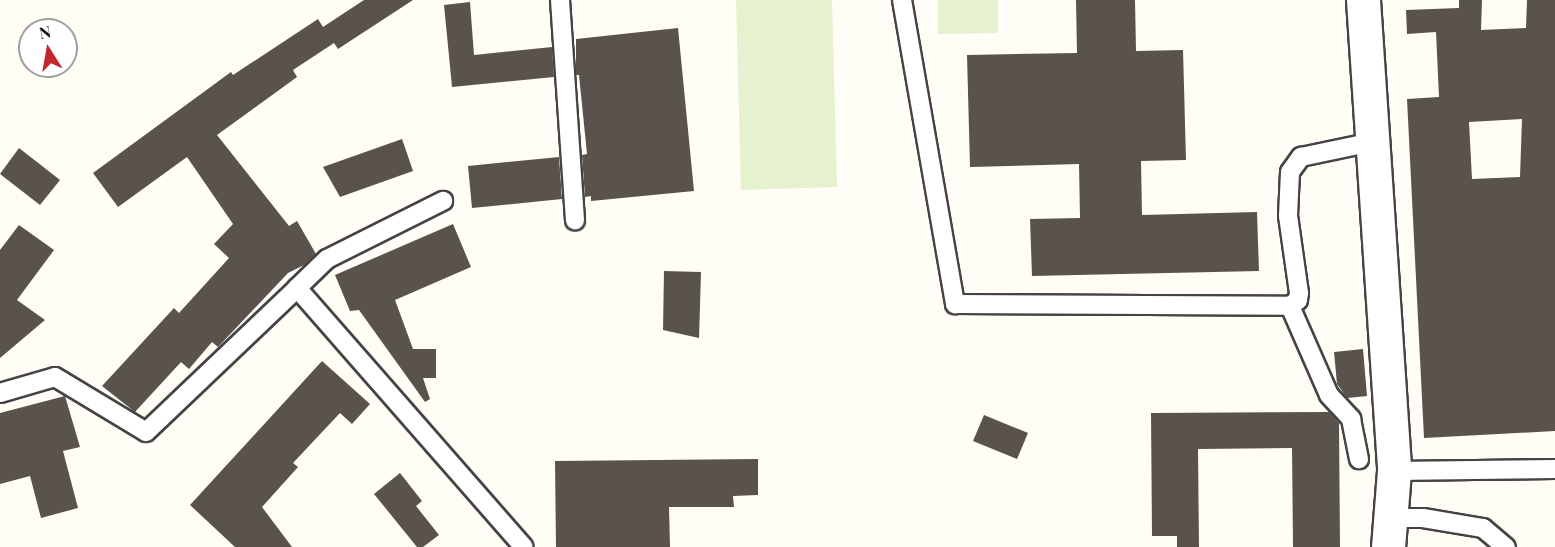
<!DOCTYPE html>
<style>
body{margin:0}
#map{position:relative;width:1555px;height:547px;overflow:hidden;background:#fffdf5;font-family:"Playfair Display",serif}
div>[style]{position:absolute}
.pitch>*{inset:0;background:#e6f2cf}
.building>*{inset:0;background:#5a524d}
.roads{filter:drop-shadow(2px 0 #444) drop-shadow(-2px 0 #444) drop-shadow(0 2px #444) drop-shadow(0 -2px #444)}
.service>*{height:18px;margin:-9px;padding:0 9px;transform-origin:9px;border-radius:9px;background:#fff}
.minor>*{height:33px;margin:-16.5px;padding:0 16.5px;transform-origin:16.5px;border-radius:16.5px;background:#fff}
span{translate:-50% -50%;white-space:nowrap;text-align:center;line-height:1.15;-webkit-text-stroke:6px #fff;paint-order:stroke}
.north{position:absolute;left:18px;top:18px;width:60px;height:60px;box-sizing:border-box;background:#fff;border:2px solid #a0a0a0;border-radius:50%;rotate:349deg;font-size:16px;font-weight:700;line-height:24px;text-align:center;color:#111}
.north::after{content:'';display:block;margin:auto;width:21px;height:27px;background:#c4262e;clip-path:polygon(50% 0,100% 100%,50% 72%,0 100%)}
</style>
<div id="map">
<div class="pitch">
<i style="clip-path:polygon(736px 0,832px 0,837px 187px,741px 190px)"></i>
<i style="clip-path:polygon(938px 0,998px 0,998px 33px,938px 34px)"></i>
</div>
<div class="building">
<i style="clip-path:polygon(364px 0,413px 0,338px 49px,334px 43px,293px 70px,297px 77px,217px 135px,289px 226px,297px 221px,316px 254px,306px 264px,288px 273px,218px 347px,212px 342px,189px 369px,181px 362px,135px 412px,102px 386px,174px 308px,179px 313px,229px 258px,214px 244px,233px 224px,187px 157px,118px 207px,93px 173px,231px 72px,233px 75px,318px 19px,323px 27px)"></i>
<i style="clip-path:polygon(1076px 0,1135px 0,1136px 51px,1183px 50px,1186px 160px,1141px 161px,1142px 215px,1257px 212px,1259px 271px,1032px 276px,1030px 219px,1080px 218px,1079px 164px,970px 167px,967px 55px,1077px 53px)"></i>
<i style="clip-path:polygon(evenodd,1459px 0,1482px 0,1481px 30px,1526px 28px,1527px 0,1555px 0,1555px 431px,1424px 438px,1407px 99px,1439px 97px,1436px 32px,1407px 34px,1406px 10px,1459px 8px,1459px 0,1522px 119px,1520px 177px,1472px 179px,1469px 122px,1522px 119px)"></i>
<i style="clip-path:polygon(470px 2px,474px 55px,552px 47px,554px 77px,452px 87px,444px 5px)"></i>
<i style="clip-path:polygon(678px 28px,694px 191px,591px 201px,591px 196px,585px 197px,582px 155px,587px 154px,579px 75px,576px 75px,576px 39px)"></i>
<i style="clip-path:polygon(402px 139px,413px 171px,340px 197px,323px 167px)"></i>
<i style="clip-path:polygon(19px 148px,60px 180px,40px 205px,0 174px)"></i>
<i style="clip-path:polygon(559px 157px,562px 199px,472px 208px,468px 166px)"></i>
<i style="clip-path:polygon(453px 224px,471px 267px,395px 300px,413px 349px,436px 349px,436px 378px,423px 378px,430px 399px,425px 402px,359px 310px,350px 311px,335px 275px)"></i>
<i style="clip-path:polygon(19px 225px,54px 250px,17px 300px,45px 320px,0 358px,0 250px)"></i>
<i style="clip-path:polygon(664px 271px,701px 272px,699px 338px,663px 330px)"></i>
<i style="clip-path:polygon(1363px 349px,1367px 396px,1347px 398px,1337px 384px,1334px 352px)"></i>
<i style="clip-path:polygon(322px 361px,370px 404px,352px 424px,340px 413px,293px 463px,298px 467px,262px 507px,292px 547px,235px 547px,190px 505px)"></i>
<i style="clip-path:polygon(65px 396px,80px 447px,63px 451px,78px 508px,41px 518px,30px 476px,0 484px,0 413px)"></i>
<i style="clip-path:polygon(1329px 412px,1339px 423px,1340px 547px,1293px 547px,1292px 448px,1198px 449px,1199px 547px,1177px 547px,1177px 536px,1152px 536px,1151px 413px)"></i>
<i style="clip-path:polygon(984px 415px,1028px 433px,1017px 459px,973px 441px)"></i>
<i style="clip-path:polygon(758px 459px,758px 495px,733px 496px,734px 507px,669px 507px,670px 547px,556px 547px,555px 461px)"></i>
<i style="clip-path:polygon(400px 473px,422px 501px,416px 506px,439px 535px,423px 547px,417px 547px,374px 494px)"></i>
</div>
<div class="roads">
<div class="service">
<i style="left:560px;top:0;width:221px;rotate:86.1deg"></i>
<i style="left:902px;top:0;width:309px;rotate:80.1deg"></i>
<i style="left:955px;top:304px;width:335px;rotate:0.3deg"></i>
<i style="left:1290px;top:306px;width:10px;rotate:-37deg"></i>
<i style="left:1298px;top:300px;width:7px;rotate:-82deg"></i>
<i style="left:1299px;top:293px;width:78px;rotate:-98.1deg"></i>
<i style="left:1288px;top:216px;width:44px;rotate:-87.4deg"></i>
<i style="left:1290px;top:172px;width:19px;rotate:-54deg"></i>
<i style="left:1301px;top:157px;width:73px;rotate:-11.9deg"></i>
<i style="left:297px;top:288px;width:42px;rotate:-44deg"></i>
<i style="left:327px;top:259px;width:130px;rotate:-26.6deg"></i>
<i style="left:1290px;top:306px;width:97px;rotate:66.3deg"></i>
<i style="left:1329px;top:395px;width:33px;rotate:47deg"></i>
<i style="left:1351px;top:419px;width:41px;rotate:78.7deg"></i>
<i style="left:0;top:393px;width:57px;rotate:-16.2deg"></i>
<i style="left:55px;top:377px;width:106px;rotate:31.1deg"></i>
<i style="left:146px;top:432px;width:209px;rotate:-43.6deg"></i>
<i style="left:297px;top:288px;width:344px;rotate:48.8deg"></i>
<i style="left:1394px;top:471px;width:161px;rotate:-0.7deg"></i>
<i style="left:1390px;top:518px;width:33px"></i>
<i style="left:1423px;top:518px;width:61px;rotate:9.5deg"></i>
<i style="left:1483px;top:528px;width:30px;rotate:40deg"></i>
</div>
<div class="minor">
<i style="left:1363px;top:0;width:472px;rotate:86.2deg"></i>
<i style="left:1394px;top:471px;width:76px;rotate:94.5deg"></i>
</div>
</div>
<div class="north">N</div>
</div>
